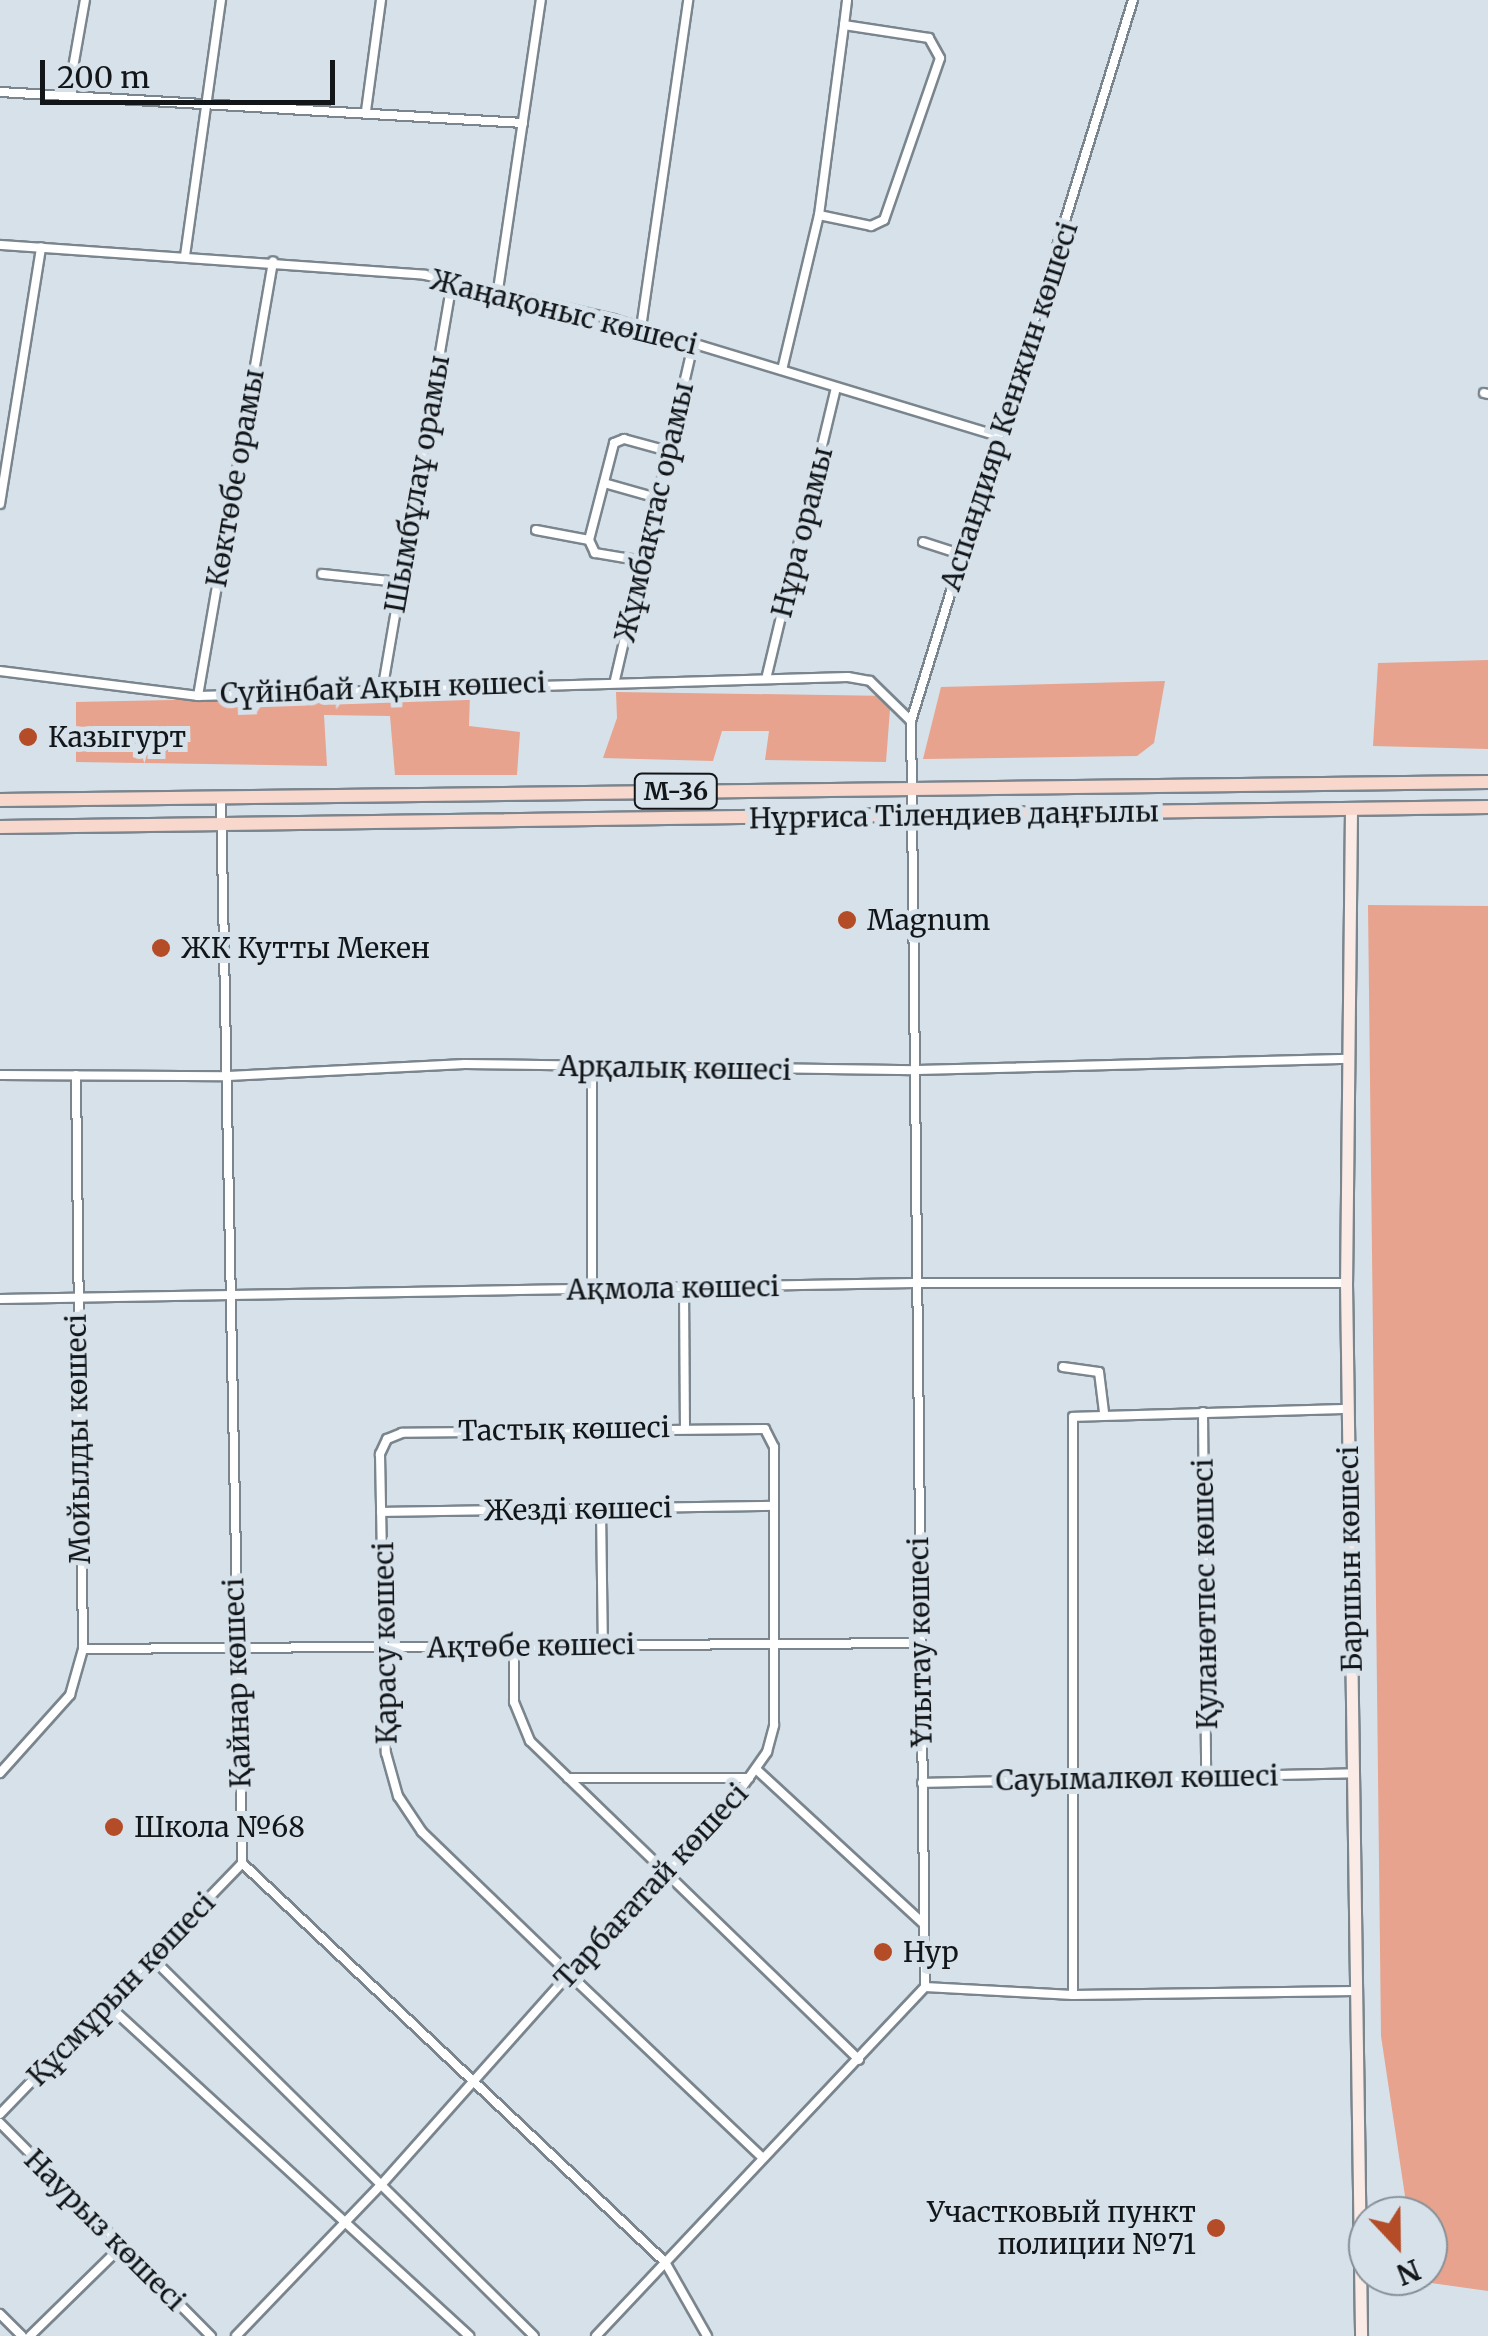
<!DOCTYPE html>
<meta charset="utf-8">
<style>
body{margin:0}
#map{position:relative;width:1488px;height:2336px;overflow:hidden;background:#d6e1ea;font-family:Merriweather,serif}
div>[style]{position:absolute}
.green>*{inset:0;background:#e7a38d}
.roads{filter:drop-shadow(2px 0 #7a858d) drop-shadow(-2px 0 #7a858d) drop-shadow(0 2px #7a858d) drop-shadow(0 -2px #7a858d)}
.street>*{height:8px;margin:-4px;padding:0 4px;transform-origin:4px;border-radius:4px;background:#fff}
.secondary>*{height:11px;margin:-5.5px;padding:0 5.5px;transform-origin:5.5px;border-radius:5.5px;background:#fbebe6}
.primary>*{height:12px;margin:-6px;padding:0 6px;transform-origin:6px;border-radius:6px;background:#f8d7cd}
.dots>*{width:28px;height:28px;translate:-50% -50%;box-sizing:border-box;border:5px solid #d6e1ea;border-radius:50%}
span{translate:-50% -50%;white-space:nowrap;text-align:center;line-height:1.15;-webkit-text-stroke:10px #d6e1ea;paint-order:stroke}
.shield-label span{padding:2px 8px;background:#d6e1ea;border:2px solid;border-radius:8px;-webkit-text-stroke-width:0}
.shield-label{font-size:25px;color:#121619;font-weight:700}
.street-label{font-size:28px;color:#121619}
.poi-label{font-size:28px;color:#121619}
.left{translate:0 -50%;text-align:left}
.right{translate:-100% -50%;text-align:right}
.north{position:absolute;left:1348px;top:2196px;width:100px;height:100px;box-sizing:border-box;background:#d6e1ea;border:2px solid #889096;border-radius:50%;rotate:158deg;font-size:28px;font-weight:700;line-height:40px;text-align:center;color:#121619}
.north::after{content:'';display:block;margin:auto;width:35px;height:45px;background:#b34c27;clip-path:polygon(50% 0,100% 100%,50% 72%,0 100%)}
.scale{position:absolute;left:40px;top:60px;width:295px;height:45px;box-sizing:border-box;border:5px solid #121619;border-top:0;padding-left:12px;font-size:30px;line-height:35px;white-space:nowrap;color:#121619;-webkit-text-stroke:8px #d6e1ea;paint-order:stroke}
</style>
<div id="map">
<div class="green">
<i style="clip-path:polygon(1488px 660px,1488px 749px,1373px 746px,1378px 663px)"></i>
<i style="clip-path:polygon(1165px 681px,1154px 743px,1137px 756px,923px 759px,941px 687px)"></i>
<i style="clip-path:polygon(616px 692px,891px 696px,886px 762px,765px 760px,769px 731px,722px 731px,713px 761px,603px 758px,617px 718px)"></i>
<i style="clip-path:polygon(470px 694px,469px 726px,520px 732px,517px 775px,395px 775px,390px 716px,324px 715px,327px 766px,76px 762px,76px 702px)"></i>
<i style="clip-path:polygon(1368px 905px,1488px 906px,1488px 2291px,1417px 2281px,1428px 2276px,1428px 2216px,1408px 2216px,1381px 2036px)"></i>
</div>
<div class="roads">
<div class="street">
<i style="left:0;top:92px;width:524px;rotate:3.39deg"></i>
<i style="left:68px;top:96px;width:97px;rotate:-80deg"></i>
<i style="left:366px;top:111px;width:112px;rotate:-82.3deg"></i>
<i style="left:819px;top:215px;width:192px;rotate:-82.5deg"></i>
<i style="left:0;top:245px;width:426px;rotate:4deg"></i>
<i style="left:425px;top:275px;width:193px;rotate:13.2deg"></i>
<i style="left:613px;top:319px;width:399px;rotate:16.9deg"></i>
<i style="left:185px;top:256px;width:259px;rotate:-82deg"></i>
<i style="left:498px;top:290px;width:293px;rotate:-81.6deg"></i>
<i style="left:641px;top:328px;width:331px;rotate:-81.8deg"></i>
<i style="left:782px;top:370px;width:159px;rotate:-76.6deg"></i>
<i style="left:819px;top:215px;width:53px;rotate:11.9deg"></i>
<i style="left:871px;top:226px;width:14px;rotate:-25deg"></i>
<i style="left:884px;top:220px;width:171px;rotate:-70.9deg"></i>
<i style="left:940px;top:58px;width:23px;rotate:-119deg"></i>
<i style="left:929px;top:38px;width:86px;rotate:-171.3deg"></i>
<i style="left:844px;top:25px;width:25px;rotate:-83deg"></i>
<i style="left:1484px;top:393px;width:4px;rotate:14deg"></i>
<i style="left:604px;top:483px;width:55px;rotate:15.8deg"></i>
<i style="left:0;top:504px;width:260px;rotate:-80.9deg"></i>
<i style="left:536px;top:530px;width:54px;rotate:10.7deg"></i>
<i style="left:923px;top:542px;width:39px;rotate:18deg"></i>
<i style="left:643px;top:561px;width:49px;rotate:-170.5deg"></i>
<i style="left:595px;top:553px;width:14px;rotate:-115deg"></i>
<i style="left:589px;top:540px;width:100px;rotate:-75.5deg"></i>
<i style="left:614px;top:443px;width:11px;rotate:-22deg"></i>
<i style="left:624px;top:439px;width:46px;rotate:15.3deg"></i>
<i style="left:322px;top:574px;width:78px;rotate:5.9deg"></i>
<i style="left:0;top:671px;width:200px;rotate:7.2deg"></i>
<i style="left:198px;top:696px;width:650px;rotate:-1.67deg"></i>
<i style="left:848px;top:677px;width:22px;rotate:10deg"></i>
<i style="left:870px;top:681px;width:57px;rotate:44.3deg"></i>
<i style="left:767px;top:675px;width:295px;rotate:-76.5deg"></i>
<i style="left:615px;top:680px;width:345px;rotate:-76.9deg"></i>
<i style="left:383px;top:686px;width:410px;rotate:-80.3deg"></i>
<i style="left:198px;top:696px;width:441px;rotate:-80.2deg"></i>
<i style="left:221px;top:797px;width:1066px;rotate:88.87deg"></i>
<i style="left:242px;top:1863px;width:581px;rotate:43.33deg"></i>
<i style="left:665px;top:2262px;width:85px;rotate:60.4deg"></i>
<i style="left:0;top:1075px;width:228px;rotate:0.3deg"></i>
<i style="left:228px;top:1076px;width:237px;rotate:-2.9deg"></i>
<i style="left:465px;top:1064px;width:452px;rotate:0.8deg"></i>
<i style="left:917px;top:1070px;width:433px;rotate:-1.5deg"></i>
<i style="left:684px;top:1288px;width:139px;rotate:89.6deg"></i>
<i style="left:592px;top:1289px;width:221px;rotate:-90deg"></i>
<i style="left:0;top:1299px;width:914px;rotate:-1deg"></i>
<i style="left:914px;top:1283px;width:432px"></i>
<i style="left:1063px;top:1367px;width:36px;rotate:8deg"></i>
<i style="left:1099px;top:1372px;width:40px;rotate:82.9deg"></i>
<i style="left:1203px;top:1412px;width:364px;rotate:89.5deg"></i>
<i style="left:601px;top:1509px;width:136px;rotate:89.2deg"></i>
<i style="left:381px;top:1512px;width:393px;rotate:-0.9deg"></i>
<i style="left:514px;top:1647px;width:55px;rotate:90deg"></i>
<i style="left:514px;top:1702px;width:42px;rotate:67.7deg"></i>
<i style="left:530px;top:1741px;width:458px;rotate:44.1deg"></i>
<i style="left:83px;top:1649px;width:836px;rotate:-0.41deg"></i>
<i style="left:757px;top:1770px;width:227px;rotate:42.7deg"></i>
<i style="left:0;top:1773px;width:105px;rotate:-48.1deg"></i>
<i style="left:70px;top:1695px;width:48px;rotate:-74.2deg"></i>
<i style="left:83px;top:1649px;width:574px;rotate:-90.7deg"></i>
<i style="left:568px;top:1778px;width:181px"></i>
<i style="left:922px;top:1783px;width:430px;rotate:-1.3deg"></i>
<i style="left:152px;top:1958px;width:537px;rotate:44.7deg"></i>
<i style="left:925px;top:1987px;width:148px;rotate:3.1deg"></i>
<i style="left:1073px;top:1995px;width:282px;rotate:-0.8deg"></i>
<i style="left:1073px;top:1995px;width:578px;rotate:-90deg"></i>
<i style="left:1073px;top:1417px;width:275px;rotate:-1.7deg"></i>
<i style="left:108px;top:2005px;width:490px;rotate:42.5deg"></i>
<i style="left:0;top:2114px;width:349px;rotate:-46deg"></i>
<i style="left:0;top:2123px;width:300px;rotate:45.3deg"></i>
<i style="left:0;top:2314px;width:31px;rotate:45deg"></i>
<i style="left:30px;top:2336px;width:127px;rotate:-44.4deg"></i>
<i style="left:236px;top:2336px;width:209px;rotate:-46.2deg"></i>
<i style="left:381px;top:2185px;width:283px;rotate:-48.3deg"></i>
<i style="left:569px;top:1974px;width:244px;rotate:-46.8deg"></i>
<i style="left:736px;top:1796px;width:54px;rotate:-54.8deg"></i>
<i style="left:767px;top:1752px;width:28px;rotate:-75deg"></i>
<i style="left:774px;top:1725px;width:278px;rotate:-90deg"></i>
<i style="left:774px;top:1447px;width:20px;rotate:-117deg"></i>
<i style="left:765px;top:1429px;width:363px;rotate:179.4deg"></i>
<i style="left:402px;top:1433px;width:16px;rotate:158deg"></i>
<i style="left:387px;top:1439px;width:17px;rotate:115deg"></i>
<i style="left:380px;top:1454px;width:299px;rotate:88.9deg"></i>
<i style="left:386px;top:1753px;width:45px;rotate:74.4deg"></i>
<i style="left:398px;top:1796px;width:43px;rotate:56.3deg"></i>
<i style="left:422px;top:1832px;width:204px;rotate:44deg"></i>
<i style="left:569px;top:1974px;width:267px;rotate:43.5deg"></i>
<i style="left:596px;top:2336px;width:480px;rotate:-46.7deg"></i>
<i style="left:925px;top:1987px;width:1266px;rotate:-90.63deg"></i>
<i style="left:911px;top:721px;width:754px;rotate:-72.89deg"></i>
</div>
<div class="secondary">
<i style="left:1351px;top:810px;width:473px;rotate:90.6deg"></i>
<i style="left:1346px;top:1283px;width:1053px;rotate:89.18deg"></i>
</div>
<div class="primary">
<i style="left:0;top:800px;width:1488px;rotate:-0.69deg"></i>
<i style="left:0;top:827px;width:1488px;rotate:-0.77deg"></i>
</div>
</div>
<div class="dots">
<i style="left:28px;top:737px;background:#b34c27"></i>
<i style="left:847px;top:920px;background:#b34c27"></i>
<i style="left:161px;top:948px;background:#b34c27"></i>
<i style="left:114px;top:1827px;background:#b34c27"></i>
<i style="left:883px;top:1952px;background:#b34c27"></i>
<i style="left:1216px;top:2228px;background:#b34c27"></i>
</div>
<div class="shield-label">
<span style="left:676px;top:791px">M-36</span>
</div>
<div class="street-label">
<span style="left:564px;top:312px;rotate:14deg">Жаңақоныс көшесі</span>
<span style="left:1009px;top:406px;rotate:-72deg">Аспандияр Кенжин көшесі</span>
<span style="left:235px;top:478px;rotate:-80deg">Көктөбе орамы</span>
<span style="left:417px;top:484px;rotate:-80deg">Шымбұлаұ орамы</span>
<span style="left:654px;top:512px;rotate:-77deg">Жұмбақтас орамы</span>
<span style="left:802px;top:532px;rotate:-76deg">Нұра орамы</span>
<span style="left:383px;top:688px;rotate:-2deg">Сүйінбай Ақын көшесі</span>
<span style="left:954px;top:815px;rotate:-1deg">Нұрғиса Тілендиев даңғылы</span>
<span style="left:675px;top:1068px;rotate:1deg">Арқалық көшесі</span>
<span style="left:673px;top:1288px;rotate:-1deg">Ақмола көшесі</span>
<span style="left:564px;top:1429px;rotate:-1deg">Тастық көшесі</span>
<span style="left:78px;top:1439px;rotate:-91deg">Мойылды көшесі</span>
<span style="left:578px;top:1509px;rotate:-1deg">Жезді көшесі</span>
<span style="left:1350px;top:1559px;rotate:-91deg">Баршын көшесі</span>
<span style="left:1205px;top:1594px;rotate:-91deg">Қуланөтпес көшесі</span>
<span style="left:920px;top:1642px;rotate:-91deg">Ұлытау көшесі</span>
<span style="left:385px;top:1643px;rotate:-91deg">Қарасу көшесі</span>
<span style="left:531px;top:1646px;rotate:-1deg">Ақтөбе көшесі</span>
<span style="left:237px;top:1683px;rotate:-92deg">Қайнар көшесі</span>
<span style="left:1137px;top:1778px;rotate:-1deg">Сауымалкөл көшесі</span>
<span style="left:651px;top:1886px;rotate:-47deg">Тарбағатай көшесі</span>
<span style="left:121px;top:1989px;rotate:-46deg">Құсмұрын көшесі</span>
<span style="left:105px;top:2230px;rotate:45deg">Наурыз көшесі</span>
</div>
<div class="poi-label">
<span class="left" style="left:48px;top:737px">Казыгурт</span>
<span class="left" style="left:867px;top:920px">Magnum</span>
<span class="left" style="left:181px;top:948px">ЖК Кутты Мекен</span>
<span class="left" style="left:134px;top:1827px">Школа №68</span>
<span class="left" style="left:903px;top:1952px">Нур</span>
<span class="right" style="left:1196px;top:2228px">Участковый пункт<br>полиции №71</span>
</div>
<div class="north">N</div>
<div class="scale">200 m</div>
</div>
